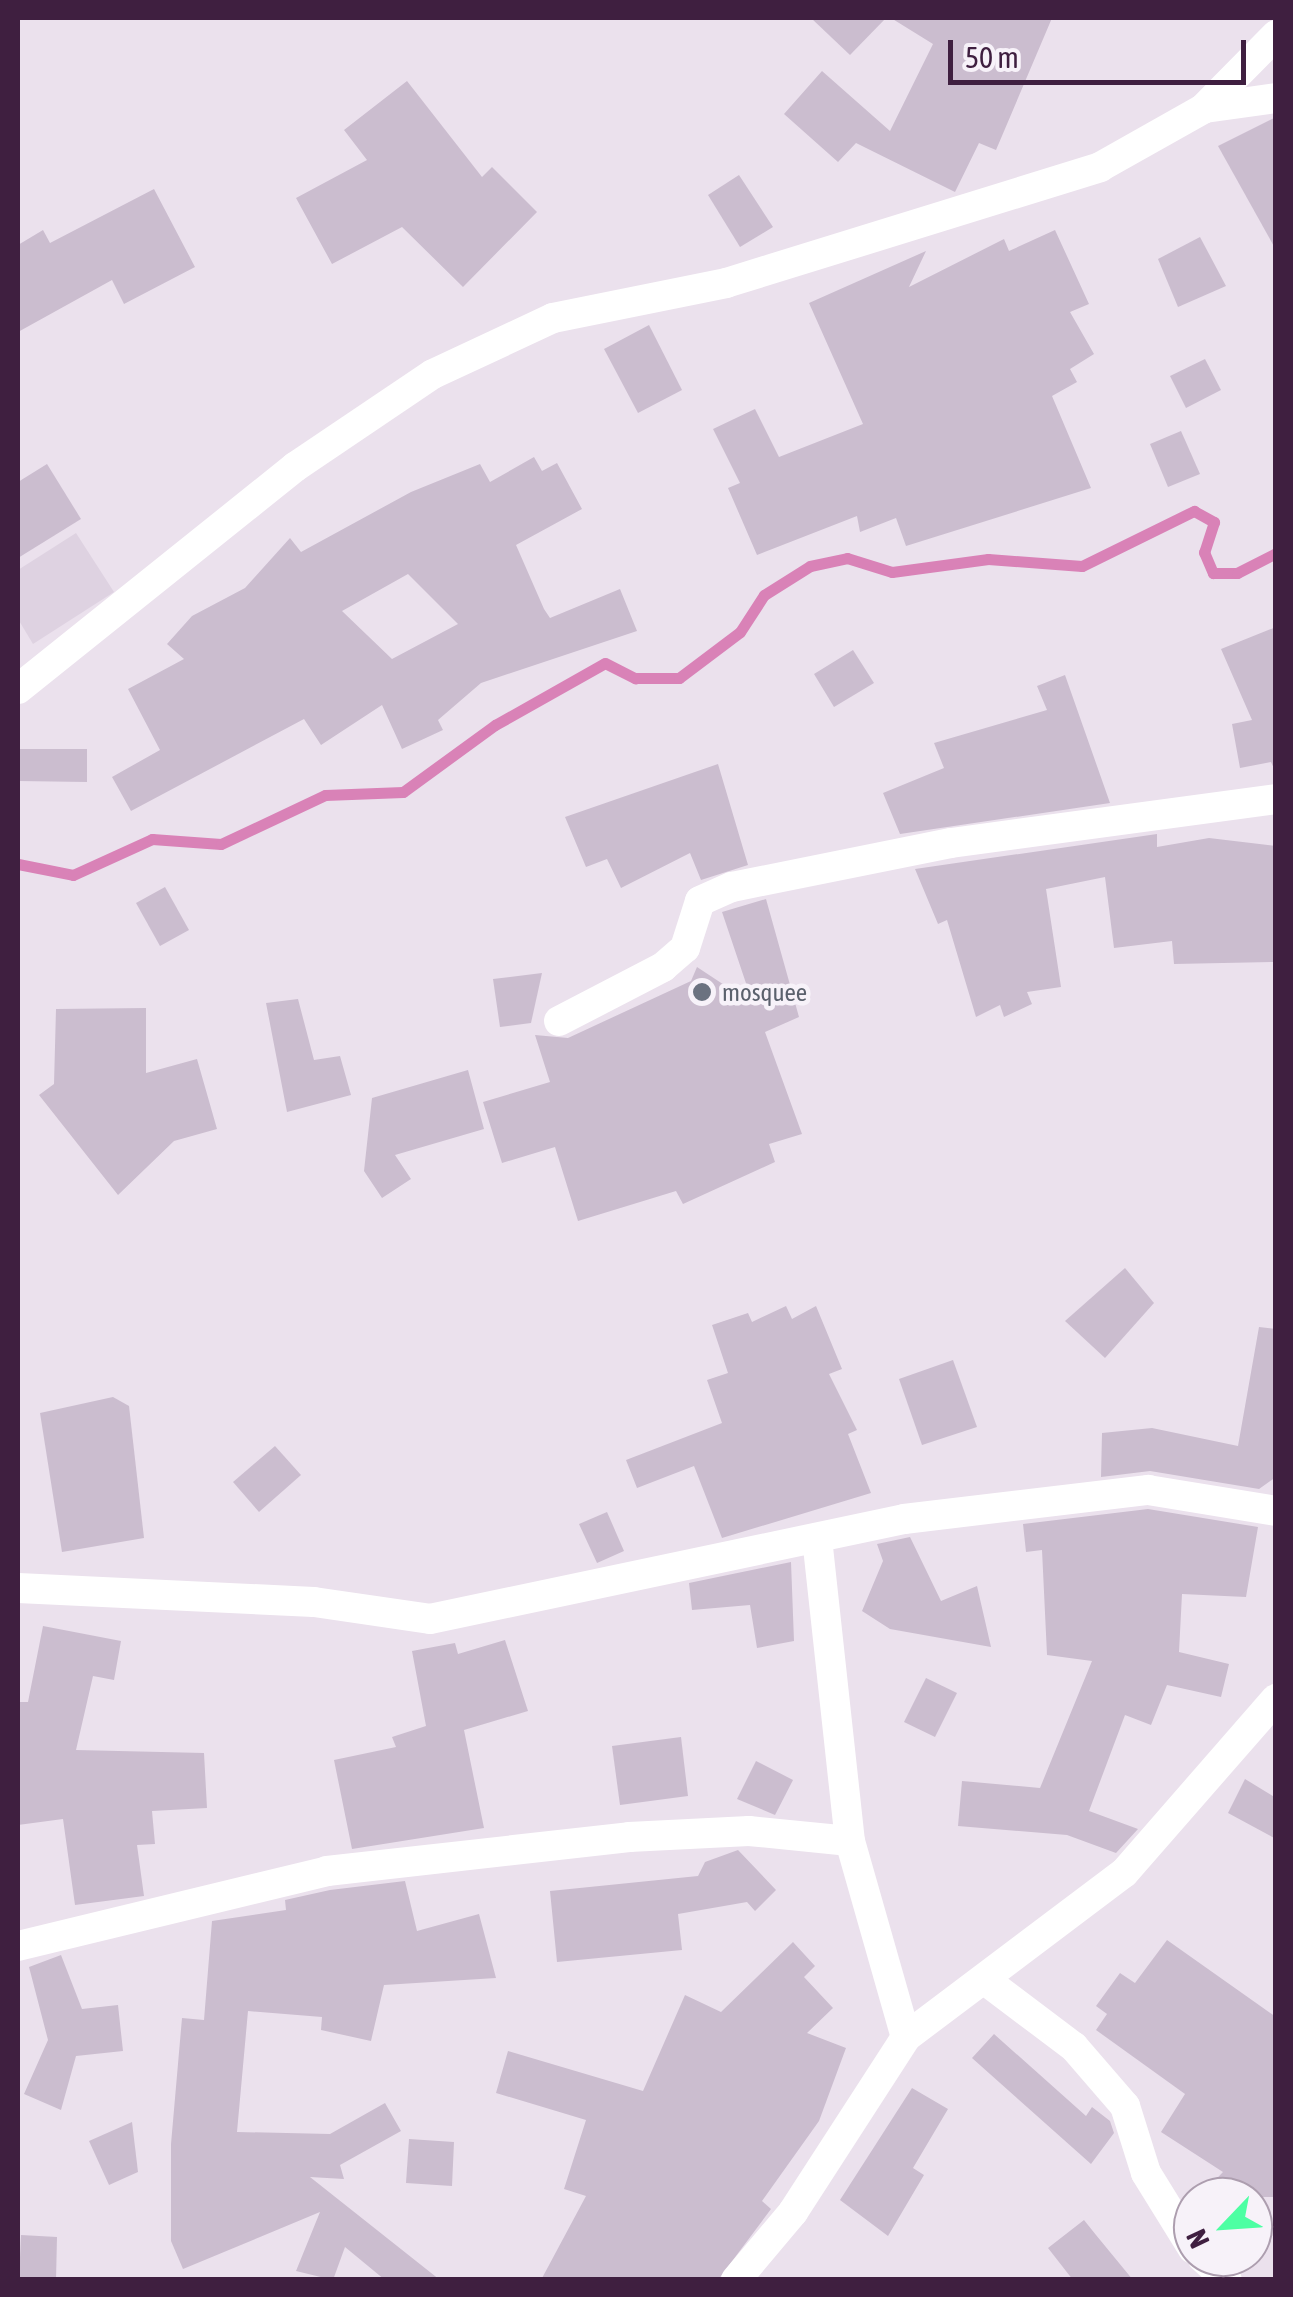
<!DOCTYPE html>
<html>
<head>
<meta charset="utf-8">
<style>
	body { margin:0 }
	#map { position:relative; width:1293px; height:2297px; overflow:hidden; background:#ebe1ed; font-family:"Asap Condensed",sans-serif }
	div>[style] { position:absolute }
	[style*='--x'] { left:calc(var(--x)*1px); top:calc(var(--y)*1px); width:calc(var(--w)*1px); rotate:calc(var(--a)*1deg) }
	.built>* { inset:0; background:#ded2e1 }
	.stream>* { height:11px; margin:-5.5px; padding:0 5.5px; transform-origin:5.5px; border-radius:5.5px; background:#d982b7 }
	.building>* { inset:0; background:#cbbdcf }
	.street>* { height:30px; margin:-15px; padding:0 15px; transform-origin:15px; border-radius:15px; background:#fff }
	.dots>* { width:28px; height:28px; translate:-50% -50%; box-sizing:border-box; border:5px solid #f7f2f9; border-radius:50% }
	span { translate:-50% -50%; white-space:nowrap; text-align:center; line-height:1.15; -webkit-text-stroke:9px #f7f2f9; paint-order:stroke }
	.worship-label { font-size:25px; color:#5b616d }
	.left { translate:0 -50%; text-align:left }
	.frame { position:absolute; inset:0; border:20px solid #3f1f40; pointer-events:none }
	.north { position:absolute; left:1173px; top:2177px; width:100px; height:100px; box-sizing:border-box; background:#f7f2f9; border:2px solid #ad9eaf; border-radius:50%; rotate:245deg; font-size:28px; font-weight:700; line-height:40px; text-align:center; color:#3f1f40 }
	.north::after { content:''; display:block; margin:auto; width:35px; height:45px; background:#4dffa3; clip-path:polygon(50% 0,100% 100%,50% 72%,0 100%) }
	.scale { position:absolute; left:948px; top:40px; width:298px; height:45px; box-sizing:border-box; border:5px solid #3f1f40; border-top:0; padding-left:12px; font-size:30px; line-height:35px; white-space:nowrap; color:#3f1f40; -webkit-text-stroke:8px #f7f2f9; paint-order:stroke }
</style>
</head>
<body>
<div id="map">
	<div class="built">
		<i style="clip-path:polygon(76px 533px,114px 592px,33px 644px,18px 619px,18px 570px)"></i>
	</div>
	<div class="stream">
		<i style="--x:18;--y:864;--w:56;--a:11.3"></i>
		<i style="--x:73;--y:875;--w:87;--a:-24.5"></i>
		<i style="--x:152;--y:839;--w:69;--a:4.1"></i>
		<i style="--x:221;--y:844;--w:115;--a:-25.2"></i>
		<i style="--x:325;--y:795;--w:78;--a:-2.2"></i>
		<i style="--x:403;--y:792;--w:114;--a:-36.1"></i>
		<i style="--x:495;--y:725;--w:126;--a:-29.4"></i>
		<i style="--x:605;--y:663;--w:34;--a:27"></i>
		<i style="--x:635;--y:678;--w:44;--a:0"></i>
		<i style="--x:679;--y:678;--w:76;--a:-37"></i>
		<i style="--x:740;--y:632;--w:44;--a:-57"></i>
		<i style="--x:764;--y:595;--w:54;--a:-32.2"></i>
		<i style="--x:810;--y:566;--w:38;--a:-12"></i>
		<i style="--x:847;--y:558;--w:47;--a:17.3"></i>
		<i style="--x:892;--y:572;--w:97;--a:-7.7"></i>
		<i style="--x:988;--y:559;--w:94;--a:4.3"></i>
		<i style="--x:1082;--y:566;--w:125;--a:-26.2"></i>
		<i style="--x:1194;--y:511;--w:23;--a:29"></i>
		<i style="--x:1214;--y:522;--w:32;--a:108"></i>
		<i style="--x:1204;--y:552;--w:23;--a:67"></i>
		<i style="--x:1213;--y:573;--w:24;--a:0"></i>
		<i style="--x:1237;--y:573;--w:44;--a:-27.1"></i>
	</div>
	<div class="building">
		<i style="clip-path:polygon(811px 18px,886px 18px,850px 55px)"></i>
		<i style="clip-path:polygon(891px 18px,1052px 18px,996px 150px,979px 143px,955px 192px,856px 143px,838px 162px,784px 114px,822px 71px,890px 131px,933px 44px)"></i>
		<i style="clip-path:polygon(407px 81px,482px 177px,492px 167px,537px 212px,463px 287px,402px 227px,332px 264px,296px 198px,367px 160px,344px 130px)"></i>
		<i style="clip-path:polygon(1276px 117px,1276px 250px,1218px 146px)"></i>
		<i style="clip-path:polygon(739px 175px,773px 227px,740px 247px,708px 195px)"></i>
		<i style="clip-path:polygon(154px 189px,195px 267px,124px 304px,112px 280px,18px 332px,18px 245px,43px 230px,50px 243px)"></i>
		<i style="clip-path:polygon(1055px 230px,1089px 304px,1070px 312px,1094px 354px,1070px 369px,1077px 382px,1052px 396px,1091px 488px,906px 546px,896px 518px,860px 532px,857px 516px,757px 555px,728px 488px,740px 483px,713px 429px,755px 409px,779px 457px,863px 424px,809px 303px,926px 251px,909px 287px,1004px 239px,1009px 251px)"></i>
		<i style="clip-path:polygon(1200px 237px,1226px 286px,1178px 307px,1158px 259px)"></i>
		<i style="clip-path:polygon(649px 325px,682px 390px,638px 413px,604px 349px)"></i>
		<i style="clip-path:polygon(1205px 359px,1221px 390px,1186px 408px,1170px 376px)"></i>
		<i style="clip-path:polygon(1181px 431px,1200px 474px,1168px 487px,1150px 444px)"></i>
		<i style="clip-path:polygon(evenodd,534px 457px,542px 471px,557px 463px,582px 509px,516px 545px,544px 609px,550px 618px,620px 589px,637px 631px,481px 683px,438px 720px,443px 730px,402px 749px,382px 705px,321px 745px,304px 719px,131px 811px,112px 777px,160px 750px,128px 689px,184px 659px,167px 644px,192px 616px,245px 588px,290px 538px,301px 552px,411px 492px,480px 464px,490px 482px,534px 457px,408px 574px,458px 624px,392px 659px,342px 611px,408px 574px)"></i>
		<i style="clip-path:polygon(47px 464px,81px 519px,18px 558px,18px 482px)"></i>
		<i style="clip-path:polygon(1276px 627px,1276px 773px,1271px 762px,1240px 768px,1232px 724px,1252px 720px,1221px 649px)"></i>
		<i style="clip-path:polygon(853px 650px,874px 683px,834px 707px,814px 674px)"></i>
		<i style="clip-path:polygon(1065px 675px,1110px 803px,900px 834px,883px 793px,944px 768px,934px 743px,1047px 710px,1037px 686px)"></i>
		<i style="clip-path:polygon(18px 749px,87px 749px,87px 782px,18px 781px)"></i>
		<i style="clip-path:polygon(718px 764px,748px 865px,701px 880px,690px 853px,621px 888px,607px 859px,586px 867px,565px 817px)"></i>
		<i style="clip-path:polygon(1157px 834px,1157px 847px,1209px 838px,1276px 846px,1275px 962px,1174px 964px,1172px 941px,1114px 948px,1105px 877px,1046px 889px,1061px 987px,1027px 992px,1032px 1004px,1004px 1017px,1000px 1005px,976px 1017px,947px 920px,938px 924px,915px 869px)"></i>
		<i style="clip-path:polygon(165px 887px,189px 930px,160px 946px,136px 903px)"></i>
		<i style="clip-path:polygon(766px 899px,799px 1017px,765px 1032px,802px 1134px,769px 1144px,775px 1162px,683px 1204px,676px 1191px,578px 1221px,555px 1147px,502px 1163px,483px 1102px,550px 1082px,535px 1035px,568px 1038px,691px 981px,697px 967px,753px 1004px,722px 912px)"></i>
		<i style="clip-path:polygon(542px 973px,531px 1023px,500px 1027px,493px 979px)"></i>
		<i style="clip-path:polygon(298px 999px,314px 1060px,340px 1056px,351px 1095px,287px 1112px,266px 1003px)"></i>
		<i style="clip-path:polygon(146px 1008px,146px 1073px,197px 1059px,217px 1129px,174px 1141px,118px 1195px,39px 1095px,54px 1084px,56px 1009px)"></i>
		<i style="clip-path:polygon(468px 1070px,484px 1129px,395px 1155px,411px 1179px,382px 1198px,364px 1171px,372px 1098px)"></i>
		<i style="clip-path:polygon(1125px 1268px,1154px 1303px,1105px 1358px,1065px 1321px)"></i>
		<i style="clip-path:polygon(786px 1306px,792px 1319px,816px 1306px,842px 1369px,829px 1374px,857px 1430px,848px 1434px,871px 1493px,722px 1538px,694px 1466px,637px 1488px,626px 1460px,722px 1423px,707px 1380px,728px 1373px,712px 1325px,748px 1313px,752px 1322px)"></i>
		<i style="clip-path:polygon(1259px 1327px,1276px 1329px,1276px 1477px,1259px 1489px,1150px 1471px,1101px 1477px,1102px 1433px,1152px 1428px,1238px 1446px)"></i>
		<i style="clip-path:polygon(953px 1360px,977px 1427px,922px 1445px,899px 1379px)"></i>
		<i style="clip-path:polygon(113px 1397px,129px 1406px,144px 1538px,62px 1552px,40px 1413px)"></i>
		<i style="clip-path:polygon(275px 1446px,301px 1475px,259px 1512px,233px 1482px)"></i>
		<i style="clip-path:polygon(1148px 1509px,1258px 1527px,1246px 1597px,1182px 1594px,1179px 1652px,1229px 1664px,1221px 1697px,1167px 1685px,1151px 1725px,1125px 1715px,1089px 1811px,1138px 1829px,1116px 1853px,1067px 1835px,958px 1826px,962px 1781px,1040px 1788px,1092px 1661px,1047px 1655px,1042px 1550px,1026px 1552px,1023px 1524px)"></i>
		<i style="clip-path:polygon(607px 1512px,624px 1551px,597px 1563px,579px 1524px)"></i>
		<i style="clip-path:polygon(910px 1537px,941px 1601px,977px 1586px,991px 1647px,890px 1629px,862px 1611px,883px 1561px,877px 1544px)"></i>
		<i style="clip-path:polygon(791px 1562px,794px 1641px,757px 1648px,750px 1605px,692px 1610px,689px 1583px)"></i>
		<i style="clip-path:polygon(43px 1626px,121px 1641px,114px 1680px,93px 1676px,76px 1750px,204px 1753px,207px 1808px,152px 1811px,155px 1844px,137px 1845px,144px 1896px,75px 1905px,63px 1819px,18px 1825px,18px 1702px,28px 1702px)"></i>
		<i style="clip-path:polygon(505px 1640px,528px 1711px,464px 1730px,484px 1828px,352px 1849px,334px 1760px,396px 1747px,392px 1737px,426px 1726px,412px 1651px,455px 1643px,458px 1654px)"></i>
		<i style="clip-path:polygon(926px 1678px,957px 1693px,935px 1737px,904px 1722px)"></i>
		<i style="clip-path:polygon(681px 1737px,688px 1796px,620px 1805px,612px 1746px)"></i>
		<i style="clip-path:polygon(756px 1761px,793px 1780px,775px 1815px,737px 1799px)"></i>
		<i style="clip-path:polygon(1245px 1779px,1276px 1798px,1276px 1839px,1228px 1813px)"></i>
		<i style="clip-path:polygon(738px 1850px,776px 1890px,755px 1911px,747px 1902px,678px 1914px,682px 1950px,557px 1962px,550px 1891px,698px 1876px,705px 1862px)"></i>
		<i style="clip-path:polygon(405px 1881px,417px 1931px,479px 1914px,496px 1978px,384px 1985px,371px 2041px,321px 2030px,322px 2017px,248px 2011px,237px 2132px,330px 2134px,385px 2103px,401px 2131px,340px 2165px,344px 2179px,310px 2177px,440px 2280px,385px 2280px,345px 2247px,333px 2280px,296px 2271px,320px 2212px,183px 2269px,171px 2241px,171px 2144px,182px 2018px,204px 2020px,212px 1921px,286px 1910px,285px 1900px,330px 1890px)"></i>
		<i style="clip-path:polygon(1167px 1940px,1276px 2017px,1276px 2197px,1199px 2197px,1223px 2172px,1161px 2132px,1185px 2094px,1096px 2030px,1107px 2014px,1096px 2006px,1120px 1973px,1135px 1983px)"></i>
		<i style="clip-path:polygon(793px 1942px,815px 1966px,804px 1977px,833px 2008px,807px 2033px,846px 2048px,819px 2121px,762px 2201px,771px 2209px,718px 2280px,541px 2280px,586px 2196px,564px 2189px,586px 2120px,496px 2093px,508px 2051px,643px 2091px,685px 1995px,721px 2012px)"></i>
		<i style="clip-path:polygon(61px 1955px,82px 2009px,118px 2005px,123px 2051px,76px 2056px,61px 2110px,24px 2094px,48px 2040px,29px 1967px)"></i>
		<i style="clip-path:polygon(994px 2034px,1086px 2116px,1092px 2107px,1110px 2121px,1114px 2133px,1091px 2164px,972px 2058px)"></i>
		<i style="clip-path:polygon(912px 2088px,948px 2109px,913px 2168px,924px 2175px,888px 2236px,840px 2200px)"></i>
		<i style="clip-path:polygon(132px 2122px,138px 2172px,109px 2185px,89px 2141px)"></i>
		<i style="clip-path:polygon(409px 2139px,454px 2142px,452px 2186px,406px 2183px)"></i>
		<i style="clip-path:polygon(1084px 2220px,1096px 2235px,1133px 2280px,1073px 2280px,1048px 2248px)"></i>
		<i style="clip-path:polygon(21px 2235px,57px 2237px,56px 2280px,19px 2280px)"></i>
	</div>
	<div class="street">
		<i style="--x:1205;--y:108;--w:72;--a:-8"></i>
		<i style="--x:18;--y:689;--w:355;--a:-38.7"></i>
		<i style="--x:295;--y:467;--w:166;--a:-34"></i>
		<i style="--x:433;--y:374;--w:132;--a:-25"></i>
		<i style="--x:553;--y:318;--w:177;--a:-11.4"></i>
		<i style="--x:726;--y:283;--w:392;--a:-17.2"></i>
		<i style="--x:1100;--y:167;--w:118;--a:-29.4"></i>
		<i style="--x:1203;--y:109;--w:104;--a:-45.4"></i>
		<i style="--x:559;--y:1021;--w:117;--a:-27.4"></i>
		<i style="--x:663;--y:967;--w:29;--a:-41"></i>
		<i style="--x:685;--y:948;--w:49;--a:-72.3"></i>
		<i style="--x:700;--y:901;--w:35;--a:-24"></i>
		<i style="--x:732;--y:887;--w:223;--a:-11.4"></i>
		<i style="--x:951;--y:843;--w:328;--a:-7.7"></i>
		<i style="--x:817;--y:1538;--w:305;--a:83.8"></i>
		<i style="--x:18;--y:1588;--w:296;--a:2.7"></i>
		<i style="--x:314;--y:1602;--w:117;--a:8.3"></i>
		<i style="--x:430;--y:1619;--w:484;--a:-11.9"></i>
		<i style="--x:904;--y:1519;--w:246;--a:-6.8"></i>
		<i style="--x:1148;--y:1490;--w:130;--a:9.3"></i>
		<i style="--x:18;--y:1946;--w:318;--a:-13.6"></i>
		<i style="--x:327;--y:1871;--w:304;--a:-6.4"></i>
		<i style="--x:629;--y:1837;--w:120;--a:-2.9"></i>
		<i style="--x:749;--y:1831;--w:101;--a:5.7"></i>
		<i style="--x:850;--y:1841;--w:204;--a:74.1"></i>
		<i style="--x:985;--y:1980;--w:111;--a:37"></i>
		<i style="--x:1074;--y:2047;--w:78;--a:49.2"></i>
		<i style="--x:1125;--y:2106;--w:70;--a:72.6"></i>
		<i style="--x:1146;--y:2173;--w:89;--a:58.3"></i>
		<i style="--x:1202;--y:2257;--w:34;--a:43"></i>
		<i style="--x:736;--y:2280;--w:89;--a:-50"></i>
		<i style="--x:793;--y:2212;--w:208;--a:-57.1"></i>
		<i style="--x:906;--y:2037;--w:273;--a:-37"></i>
		<i style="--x:1124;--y:1873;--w:231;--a:-48.9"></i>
	</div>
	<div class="dots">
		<i style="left:702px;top:992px;background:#6b7280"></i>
	</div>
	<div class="worship-label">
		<span class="left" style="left:722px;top:992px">mosquee</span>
	</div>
	<div class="frame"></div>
	<div class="north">N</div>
	<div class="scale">50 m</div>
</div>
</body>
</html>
